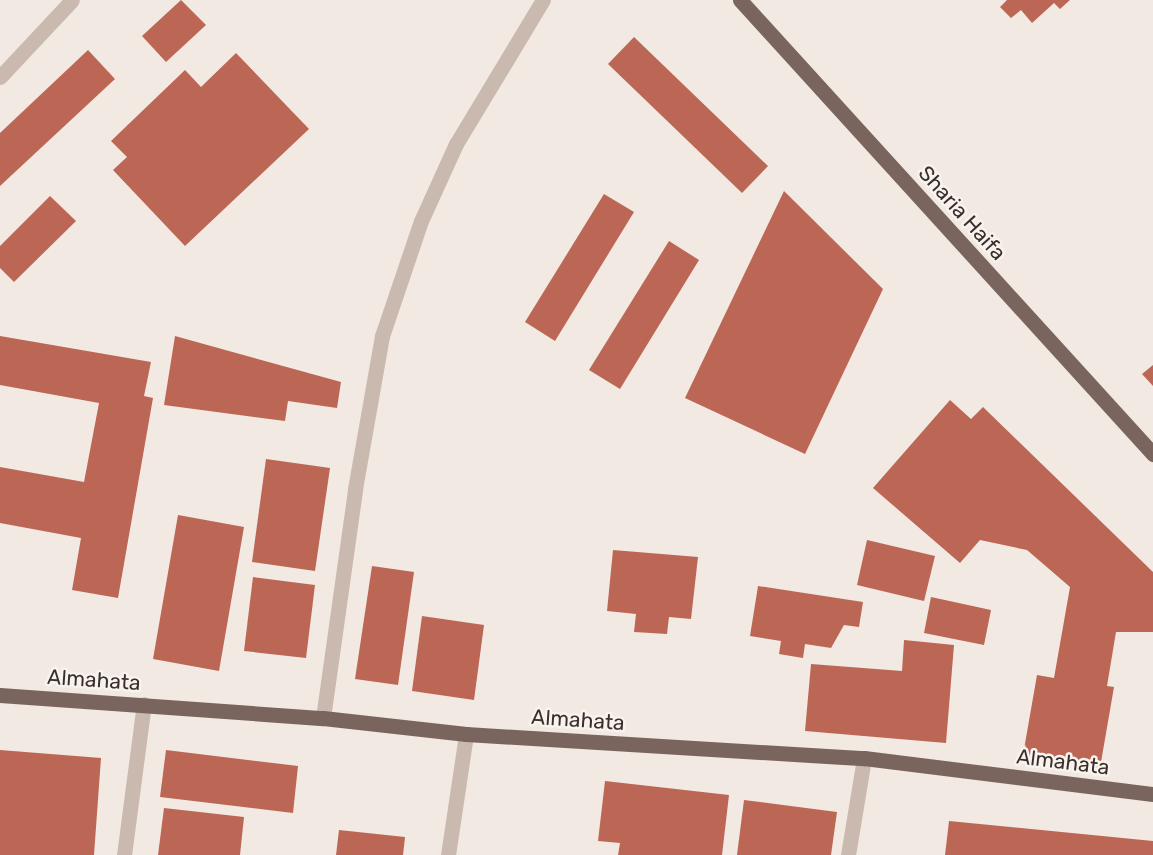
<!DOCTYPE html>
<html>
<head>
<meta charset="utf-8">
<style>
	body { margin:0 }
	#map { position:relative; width:1153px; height:855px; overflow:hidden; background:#f2e9e2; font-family:Rubik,sans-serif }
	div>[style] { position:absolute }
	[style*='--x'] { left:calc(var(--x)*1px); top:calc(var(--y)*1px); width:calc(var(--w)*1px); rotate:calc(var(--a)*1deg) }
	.building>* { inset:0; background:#bc6755 }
	.minor>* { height:15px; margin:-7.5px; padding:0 7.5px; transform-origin:7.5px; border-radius:7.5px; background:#c9b9ae }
	.major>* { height:15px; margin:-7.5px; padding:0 7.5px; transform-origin:7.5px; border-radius:7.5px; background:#79655e }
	span { translate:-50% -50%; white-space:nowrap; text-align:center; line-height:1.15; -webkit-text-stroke:5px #f9f3ee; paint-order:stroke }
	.street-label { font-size:21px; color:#392f2c }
</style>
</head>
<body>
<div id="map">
	<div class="building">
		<i style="clip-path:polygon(181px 0,206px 25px,166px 62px,142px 36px)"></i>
		<i style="clip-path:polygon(1007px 0,1070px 0,1060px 9px,1054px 3px,1032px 23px,1021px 10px,1011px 18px,1000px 7px)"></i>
		<i style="clip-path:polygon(634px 37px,768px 166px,742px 193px,608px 64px)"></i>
		<i style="clip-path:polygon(88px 50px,115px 79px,0 186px,0 133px)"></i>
		<i style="clip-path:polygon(236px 53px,309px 129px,185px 246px,113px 170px,127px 157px,111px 141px,185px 70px,201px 87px)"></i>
		<i style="clip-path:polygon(784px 191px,883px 289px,805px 454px,685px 398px)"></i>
		<i style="clip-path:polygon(604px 194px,634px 212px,555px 341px,525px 322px)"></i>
		<i style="clip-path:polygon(50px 196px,76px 221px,14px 282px,0 268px,0 246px)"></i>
		<i style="clip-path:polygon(669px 241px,699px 260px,620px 389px,589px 370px)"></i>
		<i style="clip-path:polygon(0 336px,151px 362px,144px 396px,153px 398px,118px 598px,72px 590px,81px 538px,0 523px,0 467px,84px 482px,99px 403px,0 385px)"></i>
		<i style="clip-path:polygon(175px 336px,341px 382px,337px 408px,288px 401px,285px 421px,164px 405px)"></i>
		<i style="clip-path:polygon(1153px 365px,1153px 386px,1142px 374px)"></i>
		<i style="clip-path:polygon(950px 400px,971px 419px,983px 407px,1153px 572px,1153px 632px,1116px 632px,1107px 686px,1114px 687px,1100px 768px,1023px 755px,1037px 675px,1054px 678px,1070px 587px,1027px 550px,980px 540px,960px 563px,873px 488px)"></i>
		<i style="clip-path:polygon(266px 459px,330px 468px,315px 571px,252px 562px)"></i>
		<i style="clip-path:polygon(178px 515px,244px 527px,219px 671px,153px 659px)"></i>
		<i style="clip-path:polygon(867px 540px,935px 556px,924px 601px,857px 585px)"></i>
		<i style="clip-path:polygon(613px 550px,698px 557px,691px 619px,669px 617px,667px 634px,634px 632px,636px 614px,607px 611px)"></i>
		<i style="clip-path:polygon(372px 566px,414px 572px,398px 685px,355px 679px)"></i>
		<i style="clip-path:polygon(253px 577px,315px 585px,306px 658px,244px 651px)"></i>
		<i style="clip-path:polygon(758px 586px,863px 602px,859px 627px,844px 625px,831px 648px,805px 644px,803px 658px,779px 654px,781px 641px,750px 636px)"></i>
		<i style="clip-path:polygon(931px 597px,991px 610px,984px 645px,924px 633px)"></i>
		<i style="clip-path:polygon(422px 616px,484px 625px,474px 700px,412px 691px)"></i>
		<i style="clip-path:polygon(904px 640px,954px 645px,946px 743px,805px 731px,811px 664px,902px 671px)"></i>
		<i style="clip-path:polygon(0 750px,101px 758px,94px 855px,0 855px)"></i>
		<i style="clip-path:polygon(166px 750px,298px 766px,293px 813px,160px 797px)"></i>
		<i style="clip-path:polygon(605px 781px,729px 795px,722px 855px,618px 855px,620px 843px,598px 841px)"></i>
		<i style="clip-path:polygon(744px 800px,837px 812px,831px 855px,737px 855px)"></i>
		<i style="clip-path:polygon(164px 808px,244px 817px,240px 855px,158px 855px)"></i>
		<i style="clip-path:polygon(949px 821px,1153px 841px,1153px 855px,945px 855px)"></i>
		<i style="clip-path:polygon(339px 830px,405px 837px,403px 855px,336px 855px)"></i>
	</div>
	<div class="minor">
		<i style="--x:0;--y:77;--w:105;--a:-46.9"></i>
		<i style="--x:323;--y:718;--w:231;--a:-82"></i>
		<i style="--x:355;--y:489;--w:155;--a:-80"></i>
		<i style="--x:382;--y:336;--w:121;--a:-71.3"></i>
		<i style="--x:421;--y:221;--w:85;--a:-65.6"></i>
		<i style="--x:456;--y:144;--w:168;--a:-58.9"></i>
		<i style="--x:124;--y:855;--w:152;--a:-82.5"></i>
		<i style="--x:448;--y:855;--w:122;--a:-81.5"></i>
		<i style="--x:848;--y:855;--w:98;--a:-80.6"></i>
	</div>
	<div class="major">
		<i style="--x:740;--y:0;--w:614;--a:47.71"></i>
		<i style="--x:0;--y:695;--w:324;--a:4.1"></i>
		<i style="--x:323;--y:718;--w:144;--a:6.4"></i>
		<i style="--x:466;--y:734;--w:399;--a:3.5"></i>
		<i style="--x:864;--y:758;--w:291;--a:7.1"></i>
	</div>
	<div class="street-label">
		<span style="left:962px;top:213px;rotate:48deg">Sharia Haifa</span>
		<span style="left:94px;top:680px;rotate:4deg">Almahata</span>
		<span style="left:578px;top:720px;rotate:4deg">Almahata</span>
		<span style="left:1063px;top:762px;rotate:7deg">Almahata</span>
	</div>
</div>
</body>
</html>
